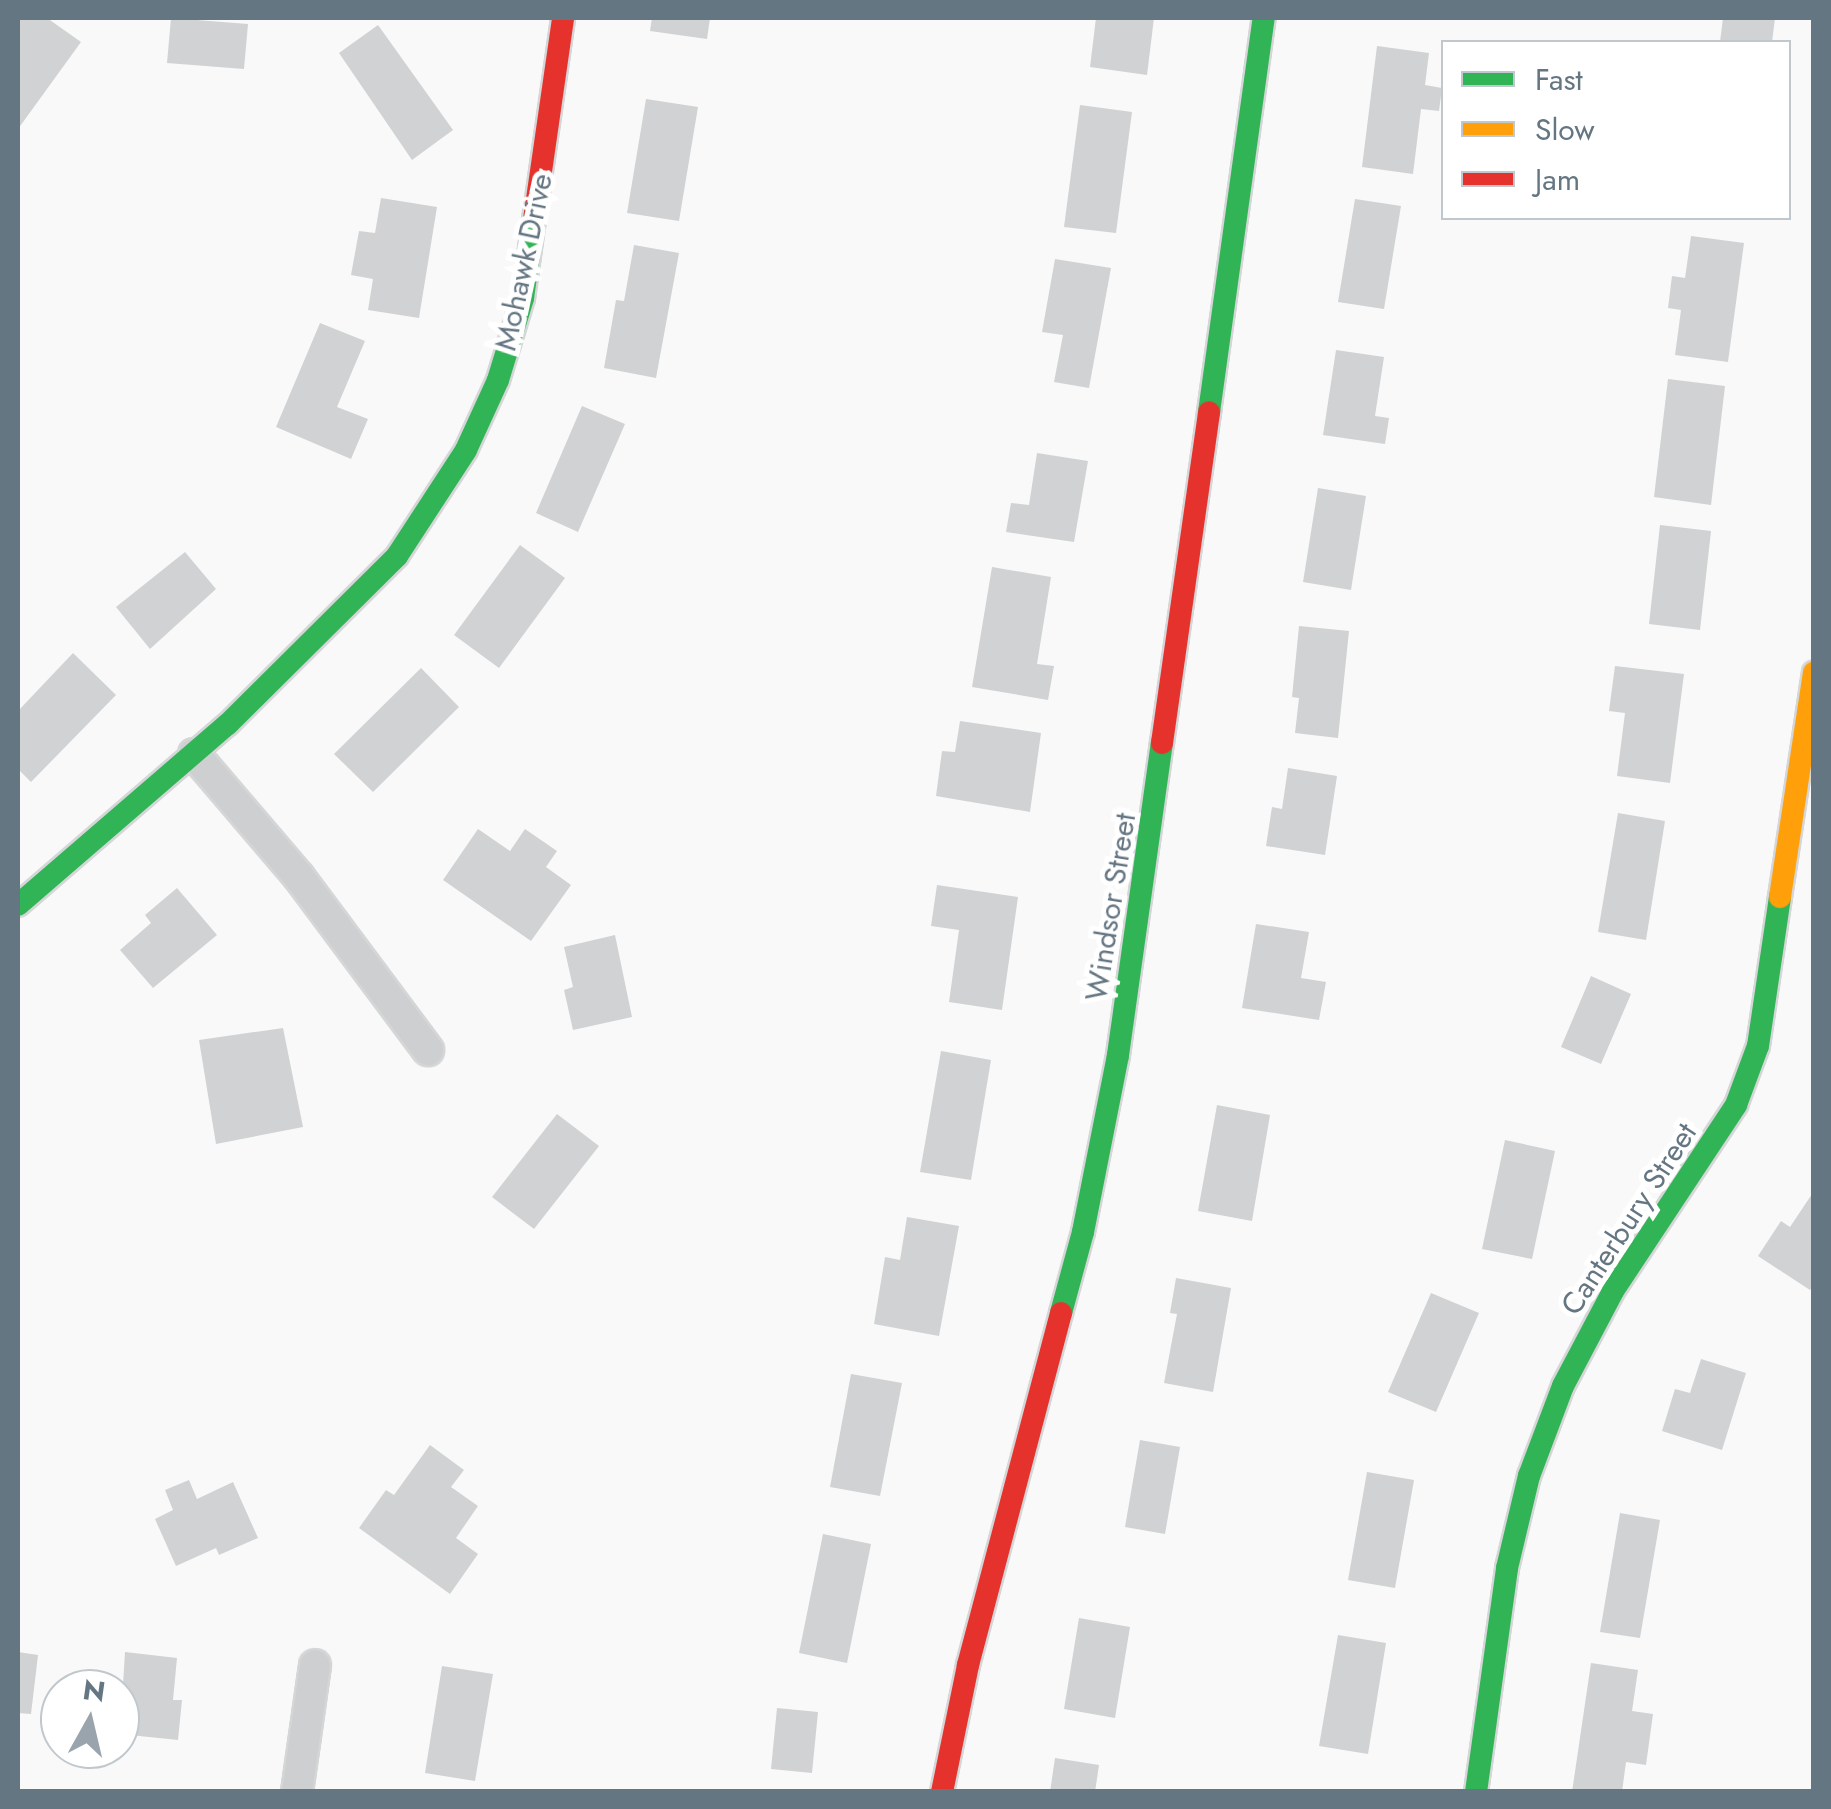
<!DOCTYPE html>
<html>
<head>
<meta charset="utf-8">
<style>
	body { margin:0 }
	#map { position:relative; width:1831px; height:1809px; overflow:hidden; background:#f9f9f9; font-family:Jost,sans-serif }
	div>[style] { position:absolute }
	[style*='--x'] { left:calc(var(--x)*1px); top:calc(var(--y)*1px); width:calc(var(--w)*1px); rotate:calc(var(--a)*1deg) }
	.building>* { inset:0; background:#d0d2d3 }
	.roads { filter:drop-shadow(2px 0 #d5d6d7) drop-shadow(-2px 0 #d5d6d7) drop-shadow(0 2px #d5d6d7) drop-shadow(0 -2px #d5d6d7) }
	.street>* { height:30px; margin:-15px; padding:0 15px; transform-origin:15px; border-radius:15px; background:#cecfd0 }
	.fast>* { height:22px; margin:-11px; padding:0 11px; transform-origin:11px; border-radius:11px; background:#30b455 }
	.slow>* { height:22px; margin:-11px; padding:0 11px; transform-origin:11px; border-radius:11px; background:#ff9f0a }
	.jam>* { height:22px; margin:-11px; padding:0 11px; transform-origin:11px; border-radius:11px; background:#e5322d }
	span { translate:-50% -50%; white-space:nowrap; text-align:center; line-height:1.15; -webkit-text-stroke:10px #fff; paint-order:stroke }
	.street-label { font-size:30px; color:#657683 }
	.frame { position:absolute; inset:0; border:20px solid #657683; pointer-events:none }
	.legend { position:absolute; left:1441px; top:40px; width:350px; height:180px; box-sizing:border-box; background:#fff; border:2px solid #c1c8cd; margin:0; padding:12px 18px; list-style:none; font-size:30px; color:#657683 }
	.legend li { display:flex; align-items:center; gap:20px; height:50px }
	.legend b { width:50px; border:2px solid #c1c8cd }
	.north { position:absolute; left:40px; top:1669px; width:100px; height:100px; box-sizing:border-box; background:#fff; border:2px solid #c1c8cd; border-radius:50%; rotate:8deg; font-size:28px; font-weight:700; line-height:40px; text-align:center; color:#657683 }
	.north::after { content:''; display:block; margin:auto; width:35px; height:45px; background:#99a4ac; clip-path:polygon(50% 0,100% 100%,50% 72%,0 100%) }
</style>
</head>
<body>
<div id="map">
	<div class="building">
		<i style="clip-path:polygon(18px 18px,47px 18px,81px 42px,18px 129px)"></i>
		<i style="clip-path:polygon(171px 18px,248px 24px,244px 69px,167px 63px)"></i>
		<i style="clip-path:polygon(652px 18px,710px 18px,707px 39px,650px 31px)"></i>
		<i style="clip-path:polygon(1096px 18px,1154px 18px,1147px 75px,1090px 67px)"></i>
		<i style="clip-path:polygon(1723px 18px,1775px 18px,1772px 42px,1720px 42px)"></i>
		<i style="clip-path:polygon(378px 25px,453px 130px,412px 160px,339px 53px)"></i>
		<i style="clip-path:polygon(1377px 46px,1429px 53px,1425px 85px,1442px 88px,1439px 111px,1421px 109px,1413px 174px,1362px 167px)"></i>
		<i style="clip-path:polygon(646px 99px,698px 107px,679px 221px,627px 213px)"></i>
		<i style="clip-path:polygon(1080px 105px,1132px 112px,1116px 233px,1064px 227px)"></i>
		<i style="clip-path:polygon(381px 198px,437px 207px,419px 318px,368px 310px,373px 279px,351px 275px,359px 231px,375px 233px)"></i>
		<i style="clip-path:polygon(1355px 199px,1401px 206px,1384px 309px,1338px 302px)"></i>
		<i style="clip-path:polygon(1691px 236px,1744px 243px,1728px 362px,1675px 355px,1681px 310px,1668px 308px,1672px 276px,1685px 278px)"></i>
		<i style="clip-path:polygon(634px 245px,679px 253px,656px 378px,604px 368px,616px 300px,624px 301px)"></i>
		<i style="clip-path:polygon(1055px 259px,1111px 268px,1089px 388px,1054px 382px,1063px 335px,1042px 332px)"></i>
		<i style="clip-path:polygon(320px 323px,365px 341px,337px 407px,368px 419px,351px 459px,276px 427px)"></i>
		<i style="clip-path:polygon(1336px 350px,1384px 357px,1375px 416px,1389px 418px,1385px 444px,1323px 435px)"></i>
		<i style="clip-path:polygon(1668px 379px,1725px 386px,1711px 505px,1654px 497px)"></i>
		<i style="clip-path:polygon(582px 406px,625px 424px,578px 532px,536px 513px)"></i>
		<i style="clip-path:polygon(1037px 453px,1088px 461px,1074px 542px,1006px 532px,1011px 503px,1029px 505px)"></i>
		<i style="clip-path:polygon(1318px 488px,1366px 496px,1351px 590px,1303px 582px)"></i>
		<i style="clip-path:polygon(1660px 525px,1711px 531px,1700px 630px,1649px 624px)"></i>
		<i style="clip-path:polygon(520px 545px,565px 578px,499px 668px,454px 635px)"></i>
		<i style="clip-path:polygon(185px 552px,216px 589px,150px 649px,116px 607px)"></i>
		<i style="clip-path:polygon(992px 567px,1051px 577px,1037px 664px,1054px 666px,1048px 700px,972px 687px)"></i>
		<i style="clip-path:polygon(1299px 626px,1349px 631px,1338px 738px,1295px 733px,1299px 698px,1292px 697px)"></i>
		<i style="clip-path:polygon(73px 653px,116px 695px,31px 782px,18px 769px,18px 711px)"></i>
		<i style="clip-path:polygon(1615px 666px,1684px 674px,1670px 783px,1617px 776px,1625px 713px,1609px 711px)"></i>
		<i style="clip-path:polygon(421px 668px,459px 707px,373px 792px,334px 754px)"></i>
		<i style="clip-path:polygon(960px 721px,1041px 733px,1030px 812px,936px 796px,942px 751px,955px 752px)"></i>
		<i style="clip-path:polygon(1288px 768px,1337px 776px,1325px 855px,1266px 846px,1272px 807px,1282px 809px)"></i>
		<i style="clip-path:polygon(1618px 813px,1665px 821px,1646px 940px,1598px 932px)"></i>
		<i style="clip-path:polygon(478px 829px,510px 851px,525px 829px,557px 851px,546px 867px,571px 885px,531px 941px,443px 880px)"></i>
		<i style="clip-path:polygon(937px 885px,1018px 897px,1002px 1010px,949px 1002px,959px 930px,931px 926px)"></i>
		<i style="clip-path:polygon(177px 888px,217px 935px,153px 988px,120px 950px,151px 923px,145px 915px)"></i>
		<i style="clip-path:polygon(1256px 924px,1309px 932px,1301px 978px,1326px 982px,1319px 1020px,1242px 1008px)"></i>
		<i style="clip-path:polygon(615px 935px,632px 1017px,573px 1030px,564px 990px,573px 987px,564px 947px)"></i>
		<i style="clip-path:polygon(1591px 976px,1631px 994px,1601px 1064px,1561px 1047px)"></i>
		<i style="clip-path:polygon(283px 1028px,303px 1127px,216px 1144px,199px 1040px)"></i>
		<i style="clip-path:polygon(941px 1051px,991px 1060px,971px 1180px,920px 1172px)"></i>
		<i style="clip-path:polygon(1217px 1105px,1270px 1115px,1252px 1221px,1198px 1211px)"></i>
		<i style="clip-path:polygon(557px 1114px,599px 1146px,534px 1229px,492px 1197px)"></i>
		<i style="clip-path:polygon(1505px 1140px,1555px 1151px,1532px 1259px,1482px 1249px)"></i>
		<i style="clip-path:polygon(1814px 1191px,1814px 1284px,1810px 1290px,1758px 1256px,1781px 1221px,1790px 1227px)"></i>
		<i style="clip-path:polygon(907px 1217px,959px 1226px,939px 1336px,874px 1324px,885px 1257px,900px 1260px)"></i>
		<i style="clip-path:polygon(1176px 1278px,1231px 1288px,1213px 1392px,1164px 1383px,1177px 1314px,1170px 1313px)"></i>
		<i style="clip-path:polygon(1431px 1293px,1479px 1313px,1436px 1412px,1388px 1392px)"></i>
		<i style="clip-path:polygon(1701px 1359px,1746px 1373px,1722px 1450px,1662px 1431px,1675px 1389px,1690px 1393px)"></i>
		<i style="clip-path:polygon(851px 1374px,902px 1383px,880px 1496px,830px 1487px)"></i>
		<i style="clip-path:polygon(1140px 1440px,1180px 1447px,1165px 1534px,1125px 1527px)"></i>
		<i style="clip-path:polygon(430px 1445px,464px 1470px,451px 1487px,478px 1506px,456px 1538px,478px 1554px,450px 1594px,359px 1528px,386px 1490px,394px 1495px)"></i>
		<i style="clip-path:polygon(1367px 1472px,1414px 1480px,1395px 1588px,1348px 1580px)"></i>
		<i style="clip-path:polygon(189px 1480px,197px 1499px,233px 1482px,258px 1538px,219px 1555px,216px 1548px,176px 1566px,155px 1519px,173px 1510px,165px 1490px)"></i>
		<i style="clip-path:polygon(1620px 1513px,1660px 1520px,1640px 1638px,1600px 1632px)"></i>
		<i style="clip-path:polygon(823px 1534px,871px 1544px,847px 1663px,799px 1653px)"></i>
		<i style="clip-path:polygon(1079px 1618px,1130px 1627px,1115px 1718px,1064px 1709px)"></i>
		<i style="clip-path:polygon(1338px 1635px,1386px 1643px,1368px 1754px,1319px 1746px)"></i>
		<i style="clip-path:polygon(18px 1652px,38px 1655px,31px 1714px,18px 1713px)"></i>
		<i style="clip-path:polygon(125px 1652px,177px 1658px,173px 1700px,182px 1700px,178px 1740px,120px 1734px)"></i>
		<i style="clip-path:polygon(1591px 1663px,1638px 1670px,1632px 1711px,1653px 1714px,1646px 1765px,1626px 1762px,1622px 1792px,1572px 1792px)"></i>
		<i style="clip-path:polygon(442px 1666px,493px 1674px,475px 1781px,425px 1773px)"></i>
		<i style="clip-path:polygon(777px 1708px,818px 1712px,812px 1773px,771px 1769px)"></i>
		<i style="clip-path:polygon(1055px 1758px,1099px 1765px,1095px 1792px,1050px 1792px)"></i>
	</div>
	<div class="roads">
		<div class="street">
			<i style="--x:194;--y:754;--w:162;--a:49.5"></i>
			<i style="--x:299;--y:877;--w:216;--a:53.3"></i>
			<i style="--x:297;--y:1792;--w:128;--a:-81.9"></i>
		</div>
		<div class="fast">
			<i style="--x:1209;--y:412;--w:398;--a:-82.1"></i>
			<i style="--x:18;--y:905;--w:277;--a:-40.8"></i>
			<i style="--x:228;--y:724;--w:238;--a:-44.8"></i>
			<i style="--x:397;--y:556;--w:126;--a:-56.9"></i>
			<i style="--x:466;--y:450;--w:77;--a:-65.4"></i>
			<i style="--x:498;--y:380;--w:86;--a:-73"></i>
			<i style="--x:523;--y:298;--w:86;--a:-82"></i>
			<i style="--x:1061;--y:1313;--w:84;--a:-74.8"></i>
			<i style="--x:1083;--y:1232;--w:180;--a:-78.8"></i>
			<i style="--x:1118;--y:1055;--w:315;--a:-82"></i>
			<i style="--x:1476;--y:1792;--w:226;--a:-82.1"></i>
			<i style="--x:1507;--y:1568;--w:95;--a:-76.6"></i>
			<i style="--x:1529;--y:1476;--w:96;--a:-69.3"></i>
			<i style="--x:1563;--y:1386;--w:107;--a:-62.2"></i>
			<i style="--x:1613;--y:1291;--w:223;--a:-56.5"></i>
			<i style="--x:1736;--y:1105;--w:63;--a:-69.6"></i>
			<i style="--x:1758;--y:1046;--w:151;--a:-81.6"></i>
		</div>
		<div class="slow">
			<i style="--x:1780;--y:897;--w:227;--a:-81.4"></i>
		</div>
		<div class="jam">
			<i style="--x:535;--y:213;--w:197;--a:-81.8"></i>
			<i style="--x:1162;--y:743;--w:334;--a:-81.9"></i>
			<i style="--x:942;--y:1792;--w:130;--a:-78.4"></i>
			<i style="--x:968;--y:1665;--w:364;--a:-75.2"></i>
		</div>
	</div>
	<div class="street-label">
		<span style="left:524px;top:262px;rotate:-78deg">Mohawk Drive</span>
		<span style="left:1111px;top:907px;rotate:-81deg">Windsor Street</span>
		<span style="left:1629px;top:1219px;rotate:-57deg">Canterbury Street</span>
	</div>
	<div class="frame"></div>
	<ul class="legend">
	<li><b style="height:12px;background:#30b455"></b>Fast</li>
	<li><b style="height:12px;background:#ff9f0a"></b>Slow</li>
	<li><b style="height:12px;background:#e5322d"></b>Jam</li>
	</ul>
	<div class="north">N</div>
</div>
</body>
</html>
